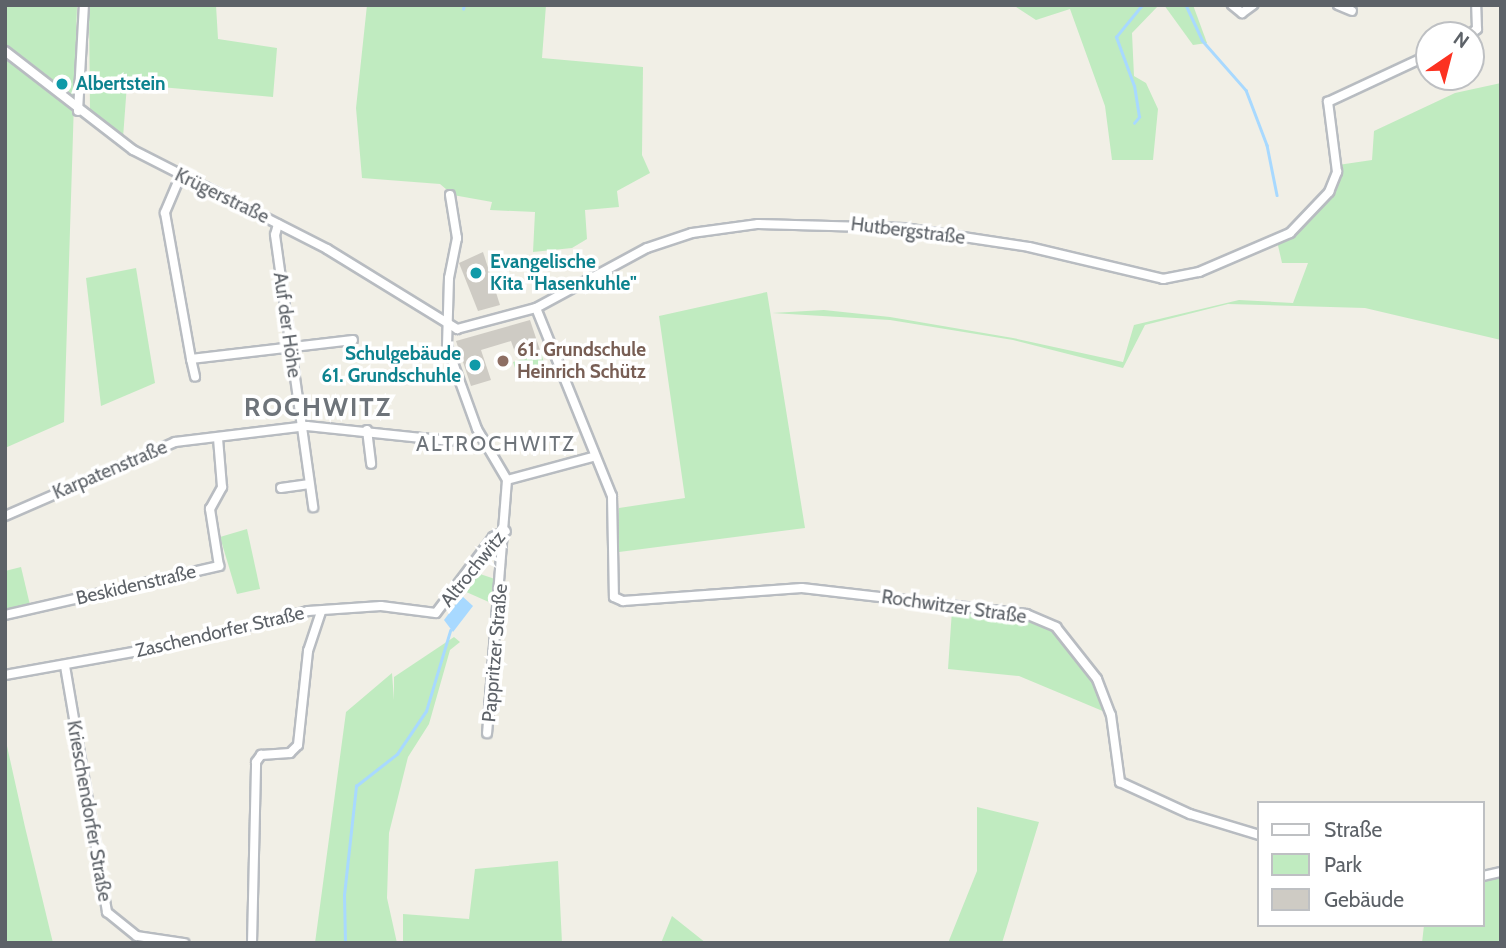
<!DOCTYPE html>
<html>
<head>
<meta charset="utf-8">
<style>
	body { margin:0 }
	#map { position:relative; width:1506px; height:948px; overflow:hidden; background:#f1efe6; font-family:Cabin,sans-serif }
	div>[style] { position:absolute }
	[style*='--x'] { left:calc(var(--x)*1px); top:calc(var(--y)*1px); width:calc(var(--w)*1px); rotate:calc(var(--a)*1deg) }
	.green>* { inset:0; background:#c0ebc0 }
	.water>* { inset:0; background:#a8d9ff }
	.stream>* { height:2.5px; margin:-1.25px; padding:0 1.25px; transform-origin:1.25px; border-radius:1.25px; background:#a8d9ff }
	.building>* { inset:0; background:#cecbc4 }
	.roads { filter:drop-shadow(2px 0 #b8bcc1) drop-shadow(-2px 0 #b8bcc1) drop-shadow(0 2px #b8bcc1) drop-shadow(0 -2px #b8bcc1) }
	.minor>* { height:8px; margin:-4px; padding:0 4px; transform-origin:4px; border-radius:4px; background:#fff }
	.dots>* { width:19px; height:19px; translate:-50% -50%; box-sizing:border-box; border:4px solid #fff; border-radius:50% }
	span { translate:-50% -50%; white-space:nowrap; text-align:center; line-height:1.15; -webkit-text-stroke:7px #fff; paint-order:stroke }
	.culture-label { font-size:19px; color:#0d838f; font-weight:700 }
	.left { translate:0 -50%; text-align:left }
	.right { translate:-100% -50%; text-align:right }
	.street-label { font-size:19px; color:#5d6268 }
	.education-label { font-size:19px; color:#785e54; font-weight:700 }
	.neighbourhood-label { font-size:21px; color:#6e747a; letter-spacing:2px }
	.district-label { font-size:26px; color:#6e747a; font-weight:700; letter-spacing:2px }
	.frame { position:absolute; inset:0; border:7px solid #5d6268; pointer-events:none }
	.legend { position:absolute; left:1257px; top:801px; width:228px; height:126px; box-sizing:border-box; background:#fff; border:2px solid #bec0c3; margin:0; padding:9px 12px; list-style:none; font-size:21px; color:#5d6268 }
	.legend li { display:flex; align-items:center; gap:14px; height:35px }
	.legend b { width:35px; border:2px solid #bec0c3 }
	.north { position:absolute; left:1415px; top:21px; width:70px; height:70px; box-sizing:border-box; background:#fff; border:2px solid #bec0c3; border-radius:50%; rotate:35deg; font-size:19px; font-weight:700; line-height:28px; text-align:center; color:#5d6268 }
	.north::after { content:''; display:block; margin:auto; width:24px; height:32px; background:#fc3221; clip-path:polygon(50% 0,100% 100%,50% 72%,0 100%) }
</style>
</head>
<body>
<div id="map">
	<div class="green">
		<i style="clip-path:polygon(5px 5px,77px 5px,64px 422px,5px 448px)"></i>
		<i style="clip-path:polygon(89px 5px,216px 5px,218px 39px,277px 48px,273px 97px,127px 84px,123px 138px,90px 111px)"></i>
		<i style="clip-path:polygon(367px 5px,546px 5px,542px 58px,643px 67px,642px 155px,650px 173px,617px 191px,619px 207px,585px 210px,587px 239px,572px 248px,533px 252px,535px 212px,490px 210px,492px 202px,453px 195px,440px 184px,362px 178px,356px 108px)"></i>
		<i style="clip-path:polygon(1013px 5px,1159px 5px,1132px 33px,1134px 76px,1146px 83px,1158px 109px,1153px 160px,1112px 160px,1105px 106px,1070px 9px,1036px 20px)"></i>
		<i style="clip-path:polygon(1164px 5px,1193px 5px,1207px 43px,1193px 45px)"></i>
		<i style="clip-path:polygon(1501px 83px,1501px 340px,1365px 308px,1228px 304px,1145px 325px,1123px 368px,1013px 340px,890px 320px,772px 313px,824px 310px,890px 317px,1013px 338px,1123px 362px,1134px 325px,1239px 300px,1293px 303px,1308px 263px,1282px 263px,1277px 241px,1297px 233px,1326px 201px,1336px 186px,1338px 165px,1372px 160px,1374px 131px,1455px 93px)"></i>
		<i style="clip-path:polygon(136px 268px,155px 383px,101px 406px,86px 278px)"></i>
		<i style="clip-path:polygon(767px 292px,805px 528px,619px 552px,619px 508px,685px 498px,659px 316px)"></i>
		<i style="clip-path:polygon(541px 353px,546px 369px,518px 377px,513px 362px)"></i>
		<i style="clip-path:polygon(247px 529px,260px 589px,237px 594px,220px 537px)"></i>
		<i style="clip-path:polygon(21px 567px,30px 605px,5px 611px,5px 571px)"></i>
		<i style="clip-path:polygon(474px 572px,495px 579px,491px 603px,464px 591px)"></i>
		<i style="clip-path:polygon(952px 610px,1026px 617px,1054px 630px,1095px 682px,1105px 712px,1019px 676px,948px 669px)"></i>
		<i style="clip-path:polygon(454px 637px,460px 642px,450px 650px,429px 724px,408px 757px,389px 833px,387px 898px,397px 943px,315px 943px,346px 712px,392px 673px,394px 700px,394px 677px)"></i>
		<i style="clip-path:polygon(5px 737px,25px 827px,53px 943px,5px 943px)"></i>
		<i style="clip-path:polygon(977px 807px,1039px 822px,1002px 943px,948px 943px,977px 871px)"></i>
		<i style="clip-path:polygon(558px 861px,562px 943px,403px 943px,403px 914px,469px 919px,475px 869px)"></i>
		<i style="clip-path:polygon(1501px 872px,1501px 943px,1422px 943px,1424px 925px,1483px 925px,1483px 876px)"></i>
		<i style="clip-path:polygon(672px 916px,706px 943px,661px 943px)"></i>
	</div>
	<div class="water">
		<i style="clip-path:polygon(462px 596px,473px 606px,453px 632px,444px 620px)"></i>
	</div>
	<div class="stream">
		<i style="--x:1186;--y:5;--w:38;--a:65"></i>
		<i style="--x:1202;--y:40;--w:67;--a:48.7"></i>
		<i style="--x:1246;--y:90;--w:59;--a:69.1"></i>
		<i style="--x:1267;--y:145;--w:51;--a:78.7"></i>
		<i style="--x:463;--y:9;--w:4;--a:-76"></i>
		<i style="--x:1134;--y:123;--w:8;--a:-50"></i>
		<i style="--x:1139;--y:117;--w:31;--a:-99"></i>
		<i style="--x:1134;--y:86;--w:52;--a:-110.2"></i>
		<i style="--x:1116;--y:37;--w:41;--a:-50.9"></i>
		<i style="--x:345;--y:943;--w:48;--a:-91.2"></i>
		<i style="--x:344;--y:895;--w:110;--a:-83.7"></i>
		<i style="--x:356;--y:786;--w:52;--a:-38"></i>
		<i style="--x:397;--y:754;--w:52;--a:-56"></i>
		<i style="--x:426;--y:711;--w:84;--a:-73.3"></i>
	</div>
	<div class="building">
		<i style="clip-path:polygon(483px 252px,500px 305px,478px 311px,459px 263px)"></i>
		<i style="clip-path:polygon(530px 320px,540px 350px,517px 358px,511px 341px,481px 350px,491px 380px,471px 386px,456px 341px)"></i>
	</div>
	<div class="roads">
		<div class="minor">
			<i style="--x:1232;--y:5;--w:13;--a:39"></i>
			<i style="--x:1242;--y:13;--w:14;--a:-36"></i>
			<i style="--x:1338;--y:5;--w:15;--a:23"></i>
			<i style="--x:1469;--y:35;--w:10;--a:-37"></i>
			<i style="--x:1477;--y:29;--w:24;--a:-92"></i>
			<i style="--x:5;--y:51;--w:162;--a:37.7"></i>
			<i style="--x:133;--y:150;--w:218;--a:27"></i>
			<i style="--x:327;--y:249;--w:153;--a:31.6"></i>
			<i style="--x:457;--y:329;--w:82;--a:-14.9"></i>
			<i style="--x:536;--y:308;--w:126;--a:-28.4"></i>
			<i style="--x:647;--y:248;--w:47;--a:-18.4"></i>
			<i style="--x:692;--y:233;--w:67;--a:-7.8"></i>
			<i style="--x:758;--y:224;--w:146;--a:1.6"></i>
			<i style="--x:904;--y:228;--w:126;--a:8.6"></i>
			<i style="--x:1029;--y:247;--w:138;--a:13.4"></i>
			<i style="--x:1163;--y:279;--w:37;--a:-11"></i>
			<i style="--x:1199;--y:272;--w:99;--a:-23.2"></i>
			<i style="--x:1290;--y:233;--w:57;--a:-46.4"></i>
			<i style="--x:1329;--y:192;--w:22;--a:-68"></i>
			<i style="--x:1337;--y:172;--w:71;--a:-97.3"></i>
			<i style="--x:1328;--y:102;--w:111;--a:-25"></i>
			<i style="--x:78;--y:111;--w:106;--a:-86.8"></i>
			<i style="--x:180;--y:177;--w:39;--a:113"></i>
			<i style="--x:165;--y:213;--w:148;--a:79.9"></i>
			<i style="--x:191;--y:359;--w:163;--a:-6.7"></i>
			<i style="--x:450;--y:195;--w:44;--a:80.8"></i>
			<i style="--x:457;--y:238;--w:41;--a:101.3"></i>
			<i style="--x:449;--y:278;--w:68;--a:91.7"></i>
			<i style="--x:447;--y:346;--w:88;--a:70.1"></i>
			<i style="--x:477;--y:429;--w:59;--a:59.5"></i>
			<i style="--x:507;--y:480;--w:254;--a:94.5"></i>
			<i style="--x:278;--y:224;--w:11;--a:105"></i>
			<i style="--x:275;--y:235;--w:275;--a:82"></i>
			<i style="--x:536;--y:308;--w:203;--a:68"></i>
			<i style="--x:612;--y:496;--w:101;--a:88.9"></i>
			<i style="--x:614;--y:597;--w:10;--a:24"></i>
			<i style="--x:623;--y:601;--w:179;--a:-4.2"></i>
			<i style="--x:802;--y:588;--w:226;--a:6.6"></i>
			<i style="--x:1026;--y:614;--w:33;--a:23"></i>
			<i style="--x:1056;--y:627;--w:66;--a:51.7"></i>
			<i style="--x:1097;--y:679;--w:39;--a:69"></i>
			<i style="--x:1111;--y:715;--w:68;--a:82.3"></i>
			<i style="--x:1120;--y:782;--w:77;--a:24.6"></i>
			<i style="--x:1190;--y:814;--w:72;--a:16.9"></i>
			<i style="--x:191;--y:359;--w:18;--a:77"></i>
			<i style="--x:367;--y:430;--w:34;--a:83"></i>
			<i style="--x:507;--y:480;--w:89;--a:-15"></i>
			<i style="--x:281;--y:488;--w:27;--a:-8"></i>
			<i style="--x:5;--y:516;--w:185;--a:-23.5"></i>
			<i style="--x:175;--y:442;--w:133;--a:-6.9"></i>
			<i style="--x:307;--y:426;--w:144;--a:6"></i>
			<i style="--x:5;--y:615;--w:220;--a:-12.9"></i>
			<i style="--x:219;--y:566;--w:58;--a:-99"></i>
			<i style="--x:210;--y:509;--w:25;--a:-61"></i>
			<i style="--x:222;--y:487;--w:49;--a:-94.7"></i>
			<i style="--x:65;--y:666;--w:250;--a:80.3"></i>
			<i style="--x:107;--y:912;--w:38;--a:39"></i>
			<i style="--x:137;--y:936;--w:48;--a:8.5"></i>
			<i style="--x:5;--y:675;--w:164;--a:-10.2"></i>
			<i style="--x:166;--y:646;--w:146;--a:-13.8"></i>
			<i style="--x:308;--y:611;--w:73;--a:-3.9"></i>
			<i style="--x:381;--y:606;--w:55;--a:7.3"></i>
			<i style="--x:436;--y:613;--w:95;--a:-53.1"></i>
			<i style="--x:493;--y:537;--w:14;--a:-25"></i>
			<i style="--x:1483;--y:876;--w:18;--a:-13"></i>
			<i style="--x:252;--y:943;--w:181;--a:-88.7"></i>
			<i style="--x:256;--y:762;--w:9;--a:-54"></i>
			<i style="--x:261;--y:755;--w:29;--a:-4"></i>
			<i style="--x:290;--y:753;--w:11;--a:-45"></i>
			<i style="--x:298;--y:745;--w:95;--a:-83.9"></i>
			<i style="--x:308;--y:651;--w:41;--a:-71.6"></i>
		</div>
	</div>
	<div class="dots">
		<i style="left:62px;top:84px;background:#0f9aa8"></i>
		<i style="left:476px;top:273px;background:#0f9aa8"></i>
		<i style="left:503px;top:361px;background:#8d6e63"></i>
		<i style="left:475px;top:365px;background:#0f9aa8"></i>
	</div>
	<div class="culture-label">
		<span class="left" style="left:76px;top:84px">Albertstein</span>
		<span class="left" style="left:490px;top:273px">Evangelische<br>Kita "Hasenkuhle"</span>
		<span class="right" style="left:461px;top:365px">Schulgebäude<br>61. Grundschuhle</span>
	</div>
	<div class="street-label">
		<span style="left:222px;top:196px;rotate:26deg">Krügerstraße</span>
		<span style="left:908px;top:231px;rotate:7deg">Hutbergstraße</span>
		<span style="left:287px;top:325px;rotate:82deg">Auf der Höhe</span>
		<span style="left:110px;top:470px;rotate:-23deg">Karpatenstraße</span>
		<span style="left:473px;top:569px;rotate:-51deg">Altrochwitz</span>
		<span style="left:136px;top:585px;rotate:-13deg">Beskidenstraße</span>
		<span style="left:954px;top:607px;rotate:8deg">Rochwitzer Straße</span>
		<span style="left:220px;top:632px;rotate:-13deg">Zaschendorfer Straße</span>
		<span style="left:495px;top:653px;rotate:-85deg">Pappritzer Straße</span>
		<span style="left:89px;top:811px;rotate:80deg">Krieschendorfer Straße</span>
	</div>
	<div class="education-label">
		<span class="left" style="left:517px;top:361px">61. Grundschule<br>Heinrich Schütz</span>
	</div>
	<div class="neighbourhood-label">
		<span style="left:496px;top:444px">ALTROCHWITZ</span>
	</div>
	<div class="district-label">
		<span style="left:318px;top:408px">ROCHWITZ</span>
	</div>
	<div class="frame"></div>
	<ul class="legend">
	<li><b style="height:9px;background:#fff"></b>Straße</li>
	<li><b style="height:19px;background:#c0ebc0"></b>Park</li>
	<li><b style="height:19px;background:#cecbc4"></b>Gebäude</li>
	</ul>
	<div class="north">N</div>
</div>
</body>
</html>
